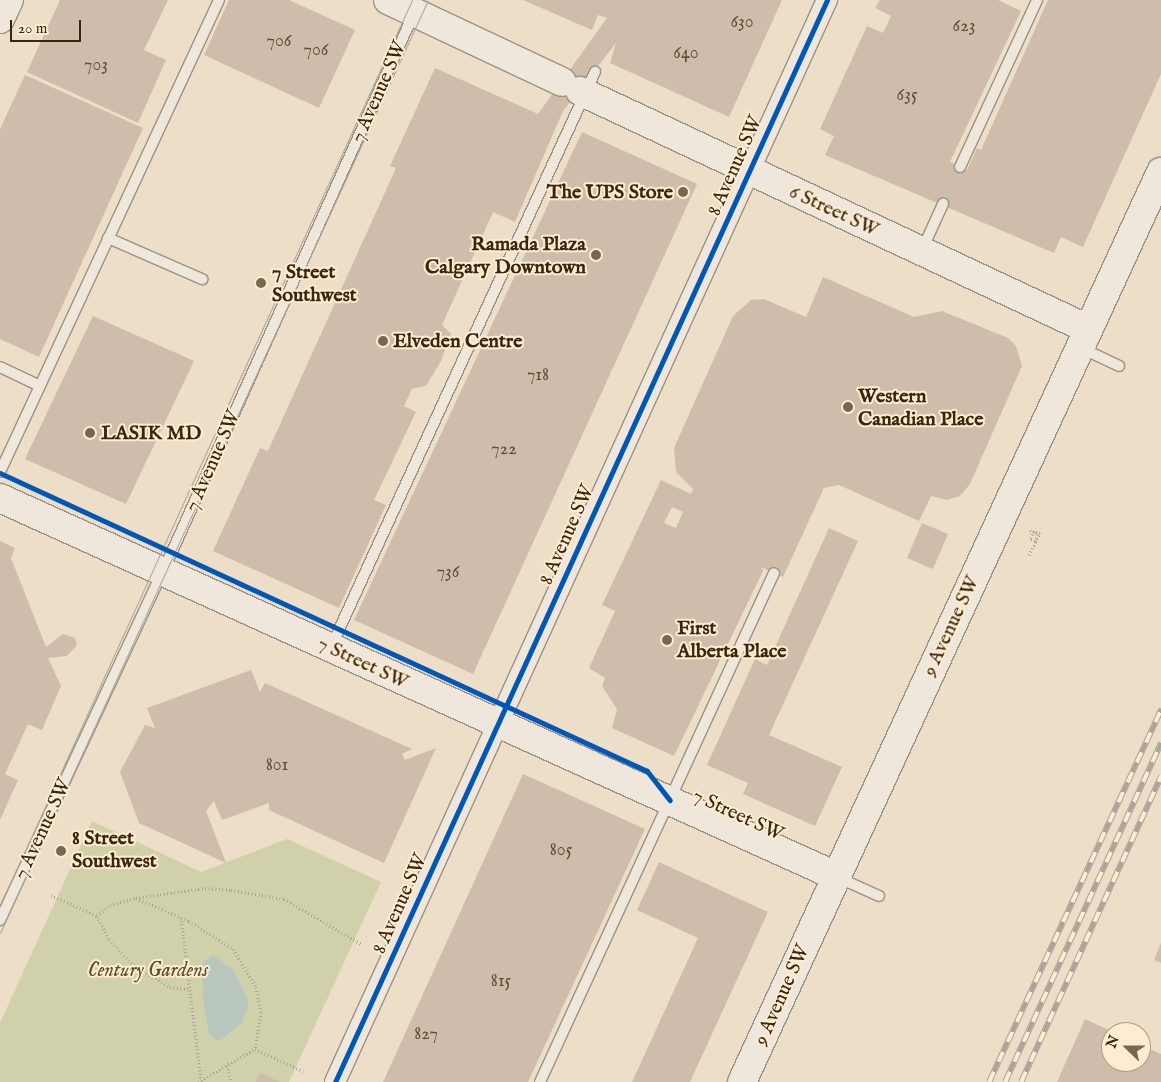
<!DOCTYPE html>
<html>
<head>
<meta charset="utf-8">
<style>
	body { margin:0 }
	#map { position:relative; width:1161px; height:1082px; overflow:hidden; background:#eddec7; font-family:"IM FELL English",serif }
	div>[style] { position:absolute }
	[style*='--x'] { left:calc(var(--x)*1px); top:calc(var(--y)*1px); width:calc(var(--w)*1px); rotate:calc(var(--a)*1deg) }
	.green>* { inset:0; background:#d0d0aa }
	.water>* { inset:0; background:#b9c6bd }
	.building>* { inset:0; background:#d0bcaa }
	.path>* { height:3px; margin-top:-1.5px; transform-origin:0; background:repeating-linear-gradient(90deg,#aca499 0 1px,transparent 0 3.5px) }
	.roads { filter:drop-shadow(1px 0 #9c9182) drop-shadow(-1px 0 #9c9182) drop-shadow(0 1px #9c9182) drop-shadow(0 -1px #9c9182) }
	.lane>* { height:10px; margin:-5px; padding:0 5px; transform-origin:5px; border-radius:5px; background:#efe7db }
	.street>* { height:20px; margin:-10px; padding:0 10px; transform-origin:10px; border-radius:10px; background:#efe7db }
	.secondary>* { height:28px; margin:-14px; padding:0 14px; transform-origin:14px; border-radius:14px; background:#efe7db }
	.tram>* { height:1px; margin:-0.5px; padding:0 0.5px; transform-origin:0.5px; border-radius:0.5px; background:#aca499 }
	.rail>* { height:5.5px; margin-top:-2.75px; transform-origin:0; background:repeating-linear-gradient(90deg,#fdecd1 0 11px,#aca499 0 22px); box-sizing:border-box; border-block:1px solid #aca499 }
	.path-bridge>* { height:3px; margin-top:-1.5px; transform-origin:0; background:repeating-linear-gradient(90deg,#aca499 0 1px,transparent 0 3.5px) }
	.cycleway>* { height:5px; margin:-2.5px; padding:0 2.5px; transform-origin:2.5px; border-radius:2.5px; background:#0057b8 }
	.dots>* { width:14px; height:14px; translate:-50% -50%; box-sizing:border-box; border:2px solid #fdecd1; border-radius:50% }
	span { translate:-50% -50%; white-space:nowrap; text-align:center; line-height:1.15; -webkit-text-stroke:4px #fdecd1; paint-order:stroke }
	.number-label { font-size:18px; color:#604b36 }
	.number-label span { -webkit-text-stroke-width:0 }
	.street-label { font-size:20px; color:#3a250f }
	.poi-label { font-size:20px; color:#3a250f; font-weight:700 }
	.right { translate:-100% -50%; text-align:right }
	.left { translate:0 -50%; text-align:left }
	.park-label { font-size:20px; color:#5a4d30; font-style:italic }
	.north { position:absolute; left:1101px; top:1022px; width:50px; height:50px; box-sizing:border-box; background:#fdecd1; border:1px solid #af9c83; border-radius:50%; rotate:292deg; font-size:14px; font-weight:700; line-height:20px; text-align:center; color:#3a250f }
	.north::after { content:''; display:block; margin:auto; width:18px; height:22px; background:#79664f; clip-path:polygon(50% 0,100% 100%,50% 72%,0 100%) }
	.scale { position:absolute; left:10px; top:20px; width:71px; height:22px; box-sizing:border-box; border:2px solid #3a250f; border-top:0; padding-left:6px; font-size:15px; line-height:18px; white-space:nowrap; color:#3a250f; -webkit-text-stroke:4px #fdecd1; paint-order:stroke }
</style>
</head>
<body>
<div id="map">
	<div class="green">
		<i style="clip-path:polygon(92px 821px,201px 872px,287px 839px,381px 882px,289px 1082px,0 1082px,0 1023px)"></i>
	</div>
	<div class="water">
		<i style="clip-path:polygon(213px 955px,234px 971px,249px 1002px,242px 1023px,219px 1041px,209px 1035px,203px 997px,202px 963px)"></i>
	</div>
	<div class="building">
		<i style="clip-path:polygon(60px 0,168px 0,144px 50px,166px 60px,138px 123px,27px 72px)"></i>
		<i style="clip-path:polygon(229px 0,289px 0,355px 30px,319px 108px,204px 55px)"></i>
		<i style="clip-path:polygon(523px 0,782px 0,729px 117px,610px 63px,616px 43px,563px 111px,515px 222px,493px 212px,442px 325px,451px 334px,441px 361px,426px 386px,412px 389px,404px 406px,416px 412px,374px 500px,386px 505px,339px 608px,213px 551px,260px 448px,268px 451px,396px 168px,390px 166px,435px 68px,538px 114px,607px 18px,598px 15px,592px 30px)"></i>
		<i style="clip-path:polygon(880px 0,998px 0,1021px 11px,950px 162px,967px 170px,977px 148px,981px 150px,1048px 0,1161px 0,1161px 74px,1083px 247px,1061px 237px,1054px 253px,825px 155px,834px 136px,820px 129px,867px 26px,883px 33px,891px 16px,875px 8px)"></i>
		<i style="clip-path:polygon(25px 75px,143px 128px,39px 357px,0 339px,0 129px)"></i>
		<i style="clip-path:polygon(582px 132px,697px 184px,473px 674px,354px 620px)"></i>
		<i style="clip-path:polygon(evenodd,823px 277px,914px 317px,942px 311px,1008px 338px,1016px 346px,1022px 366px,970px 484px,960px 496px,947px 500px,931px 496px,919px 521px,839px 485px,824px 488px,783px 577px,761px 567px,763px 571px,674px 756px,612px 728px,617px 709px,602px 686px,605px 678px,589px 668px,615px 611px,602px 605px,661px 480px,691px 494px,693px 489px,676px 472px,674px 448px,733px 316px,751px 300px,764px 299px,806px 317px,823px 277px,672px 507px,683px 512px,676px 528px,664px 523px,672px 507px)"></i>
		<i style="clip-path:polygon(93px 316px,194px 361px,126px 504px,25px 459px)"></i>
		<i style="clip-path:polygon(922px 523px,948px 534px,933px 569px,907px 558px)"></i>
		<i style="clip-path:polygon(829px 528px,858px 541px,769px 735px,842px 767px,815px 826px,743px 794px,748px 783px,707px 765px,755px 659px,767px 665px)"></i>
		<i style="clip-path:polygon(0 541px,15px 548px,11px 558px,46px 647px,63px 634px,75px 638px,77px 645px,67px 656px,48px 658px,61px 686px,42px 730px,28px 724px,5px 774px,18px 780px,0 820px)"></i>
		<i style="clip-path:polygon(251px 670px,260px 692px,265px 683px,412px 749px,402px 754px,405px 760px,436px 748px,384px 863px,269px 810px,269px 803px,222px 820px,214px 801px,206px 811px,226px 863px,139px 823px,120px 772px,145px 725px,155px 728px,147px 708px)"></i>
		<i style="clip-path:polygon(523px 774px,645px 829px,528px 1082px,383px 1082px)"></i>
		<i style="clip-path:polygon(659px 862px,768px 912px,690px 1082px,632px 1082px,698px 938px,637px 910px)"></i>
		<i style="clip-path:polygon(1161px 943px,1161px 963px,1154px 960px)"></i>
		<i style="clip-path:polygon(1085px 1019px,1111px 1031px,1111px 1062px,1141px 1062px,1141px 1045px,1161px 1054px,1161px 1082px,1057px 1082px)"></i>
		<i style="clip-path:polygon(260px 1073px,280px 1082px,256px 1082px)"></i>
	</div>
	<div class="path">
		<i style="--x:1030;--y:530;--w:9;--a:27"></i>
		<i style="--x:1038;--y:534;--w:8;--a:113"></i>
		<i style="--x:1035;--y:541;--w:5;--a:-158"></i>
		<i style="--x:51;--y:895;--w:51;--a:24.5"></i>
		<i style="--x:97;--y:916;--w:27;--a:63"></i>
		<i style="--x:109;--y:940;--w:40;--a:45"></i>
		<i style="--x:137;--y:968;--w:38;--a:30"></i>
		<i style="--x:170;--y:987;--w:18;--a:6"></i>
		<i style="--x:136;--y:898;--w:58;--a:23.5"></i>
		<i style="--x:189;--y:921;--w:52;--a:32.5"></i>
		<i style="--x:233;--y:949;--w:44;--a:58.8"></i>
		<i style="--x:256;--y:987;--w:25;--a:79"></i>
		<i style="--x:261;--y:1012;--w:37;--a:99"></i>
		<i style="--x:97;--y:916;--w:17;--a:-40"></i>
		<i style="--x:110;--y:905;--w:27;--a:-15"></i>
		<i style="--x:136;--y:898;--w:70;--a:-8.2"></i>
		<i style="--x:205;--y:888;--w:26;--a:4"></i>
		<i style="--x:231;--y:890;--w:54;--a:9.6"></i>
		<i style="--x:284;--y:899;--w:89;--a:30.3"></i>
		<i style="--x:181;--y:917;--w:163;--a:83"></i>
		<i style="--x:227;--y:1065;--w:17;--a:77"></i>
		<i style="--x:198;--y:1082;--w:66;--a:-30.1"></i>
		<i style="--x:255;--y:1049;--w:53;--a:24.6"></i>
	</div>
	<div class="roads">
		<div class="lane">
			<i style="--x:960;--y:167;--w:184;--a:-65.2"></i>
			<i style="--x:108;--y:238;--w:103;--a:23.6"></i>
			<i style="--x:922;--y:250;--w:51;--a:-65.5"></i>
			<i style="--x:1081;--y:348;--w:42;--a:25.3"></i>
			<i style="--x:0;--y:367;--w:44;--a:25.4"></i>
			<i style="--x:0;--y:472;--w:520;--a:-65.11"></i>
			<i style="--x:331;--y:647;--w:633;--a:-65.34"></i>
			<i style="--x:837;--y:877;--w:46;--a:24.3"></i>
			<i style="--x:0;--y:920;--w:404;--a:-65"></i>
			<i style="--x:171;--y:554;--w:593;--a:-65.81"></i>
			<i style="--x:540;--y:1082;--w:560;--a:-65.31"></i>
		</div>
		<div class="street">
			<i style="--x:335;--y:1082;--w:1189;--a:-65.55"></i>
		</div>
		<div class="secondary">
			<i style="--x:388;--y:0;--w:192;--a:25.2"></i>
			<i style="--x:0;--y:19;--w:21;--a:-65"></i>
			<i style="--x:580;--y:91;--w:561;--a:25.1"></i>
			<i style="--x:0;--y:498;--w:917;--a:24.33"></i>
			<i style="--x:742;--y:1082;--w:1002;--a:-65.28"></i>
		</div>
	</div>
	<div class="tram">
		<i style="--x:0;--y:906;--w:995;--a:-65.55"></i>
		<i style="--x:0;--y:933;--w:1026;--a:-65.36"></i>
	</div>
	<div class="rail">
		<i style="--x:989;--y:1082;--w:411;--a:-65.2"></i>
		<i style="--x:1005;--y:1082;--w:373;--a:-65.3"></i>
		<i style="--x:1021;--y:1082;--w:337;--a:-65.4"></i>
	</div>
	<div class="path-bridge">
		<i style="--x:1029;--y:555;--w:25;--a:-63"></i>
		<i style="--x:1040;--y:533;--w:6;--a:-162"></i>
		<i style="--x:1034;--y:531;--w:9;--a:117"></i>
	</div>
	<div class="cycleway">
		<i style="--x:0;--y:473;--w:712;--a:24.73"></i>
		<i style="--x:647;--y:771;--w:37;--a:52"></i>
		<i style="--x:335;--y:1082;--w:1189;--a:-65.55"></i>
	</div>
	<div class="dots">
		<i style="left:683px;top:192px;background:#79664f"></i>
		<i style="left:596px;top:255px;background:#79664f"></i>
		<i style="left:261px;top:283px;background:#79664f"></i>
		<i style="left:383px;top:341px;background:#79664f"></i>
		<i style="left:848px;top:407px;background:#79664f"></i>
		<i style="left:90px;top:433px;background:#79664f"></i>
		<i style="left:667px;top:640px;background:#79664f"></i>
		<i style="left:61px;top:851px;background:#79664f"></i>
	</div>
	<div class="number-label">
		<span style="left:742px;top:23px">630</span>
		<span style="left:964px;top:27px">623</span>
		<span style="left:279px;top:42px">706</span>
		<span style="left:316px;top:51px">706</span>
		<span style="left:686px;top:54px">640</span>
		<span style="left:96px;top:66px">703</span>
		<span style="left:907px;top:96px">635</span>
		<span style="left:538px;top:376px">718</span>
		<span style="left:504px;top:450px">722</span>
		<span style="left:448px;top:573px">736</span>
		<span style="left:277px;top:766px">801</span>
		<span style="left:561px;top:851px">805</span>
		<span style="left:501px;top:982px">815</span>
		<span style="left:426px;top:1035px">827</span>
	</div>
	<div class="street-label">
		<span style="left:379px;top:92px;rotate:-66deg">7 Avenue SW</span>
		<span style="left:735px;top:166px;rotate:-66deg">8 Avenue SW</span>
		<span style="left:834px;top:211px;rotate:25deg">6 Street SW</span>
		<span style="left:213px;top:461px;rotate:-66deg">7 Avenue SW</span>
		<span style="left:567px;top:535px;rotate:-66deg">8 Avenue SW</span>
		<span style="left:951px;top:626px;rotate:-65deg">9 Avenue SW</span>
		<span style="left:363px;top:663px;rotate:25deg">7 Street SW</span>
		<span style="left:738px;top:815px;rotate:25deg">7 Street SW</span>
		<span style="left:43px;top:829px;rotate:-65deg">7 Avenue SW</span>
		<span style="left:400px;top:904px;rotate:-66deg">8 Avenue SW</span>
		<span style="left:782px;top:995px;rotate:-66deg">9 Avenue SW</span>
	</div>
	<div class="poi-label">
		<span class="right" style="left:673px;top:192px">The UPS Store</span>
		<span class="right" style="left:586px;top:256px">Ramada Plaza<br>Calgary Downtown</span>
		<span class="left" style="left:272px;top:284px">7 Street<br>Southwest</span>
		<span class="left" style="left:393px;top:341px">Elveden Centre</span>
		<span class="left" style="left:858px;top:408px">Western<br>Canadian Place</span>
		<span class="left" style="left:101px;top:433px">LASIK MD</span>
		<span class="left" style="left:677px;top:640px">First<br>Alberta Place</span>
		<span class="left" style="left:72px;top:850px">8 Street<br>Southwest</span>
	</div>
	<div class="park-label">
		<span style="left:148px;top:970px">Century Gardens</span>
	</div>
	<div class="north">N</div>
	<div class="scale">20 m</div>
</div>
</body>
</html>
